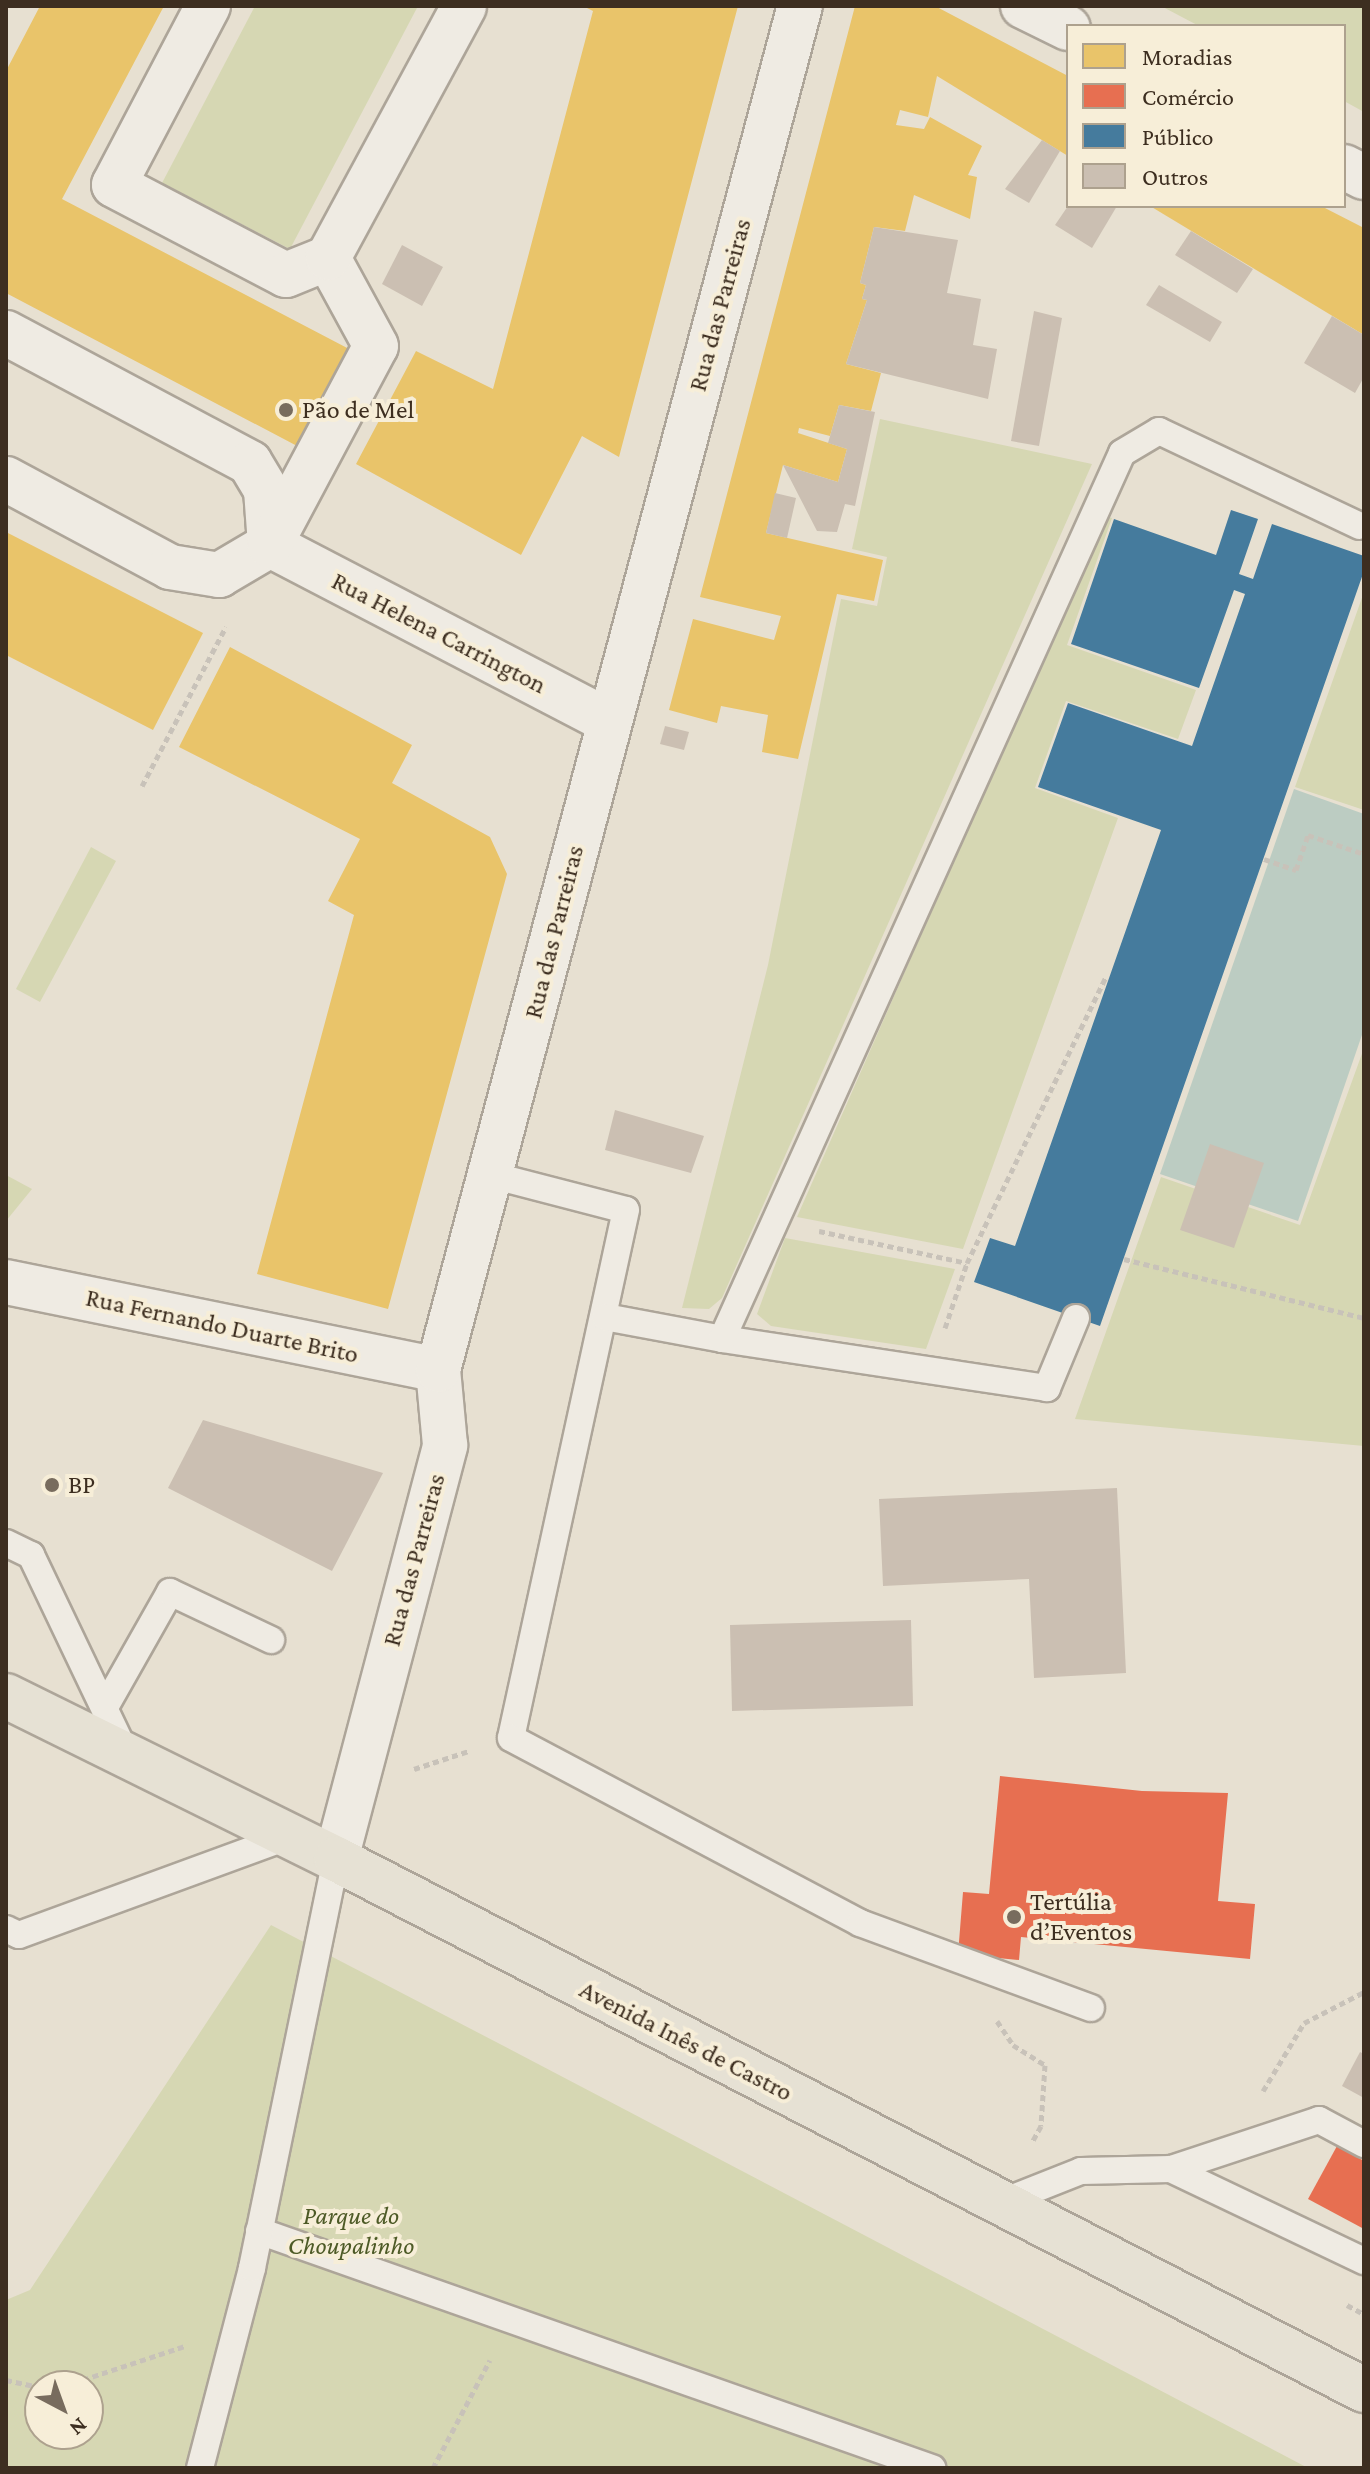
<!DOCTYPE html>
<html>
<head>
<meta charset="utf-8">
<style>
	body { margin:0 }
	#map { position:relative; width:1370px; height:2474px; overflow:hidden; background:#e7e0d1; font-family:"Crimson Pro",serif }
	div>[style] { position:absolute }
	[style*='--x'] { left:calc(var(--x)*1px); top:calc(var(--y)*1px); width:calc(var(--w)*1px); rotate:calc(var(--a)*1deg) }
	.green>* { inset:0; background:#d6d7b3 }
	.water>* { inset:0; background:#bcccc2 }
	.homes>* { inset:0; background:#e9c46a }
	.shops>* { inset:0; background:#e76f51 }
	.public>* { inset:0; background:#457b9d }
	.building>* { inset:0; background:#cbbfb2 }
	.path>* { height:5px; margin-top:-2.5px; transform-origin:0; background:repeating-linear-gradient(90deg,#c8c2b9 0 6px,transparent 0 10px) }
	.roads { filter:drop-shadow(2px 0 #ada599) drop-shadow(-2px 0 #ada599) drop-shadow(0 2px #ada599) drop-shadow(0 -2px #ada599) }
	.lane>* { height:26px; margin:-13px; padding:0 13px; transform-origin:13px; border-radius:13px; background:#efebe3 }
	.street>* { height:44px; margin:-22px; padding:0 22px; transform-origin:22px; border-radius:22px; background:#efebe3 }
	.primary>* { height:44px; margin:-22px; padding:0 22px; transform-origin:22px; border-radius:22px; background:#e6e1d4 }
	.dots>* { width:22px; height:22px; translate:-50% -50%; box-sizing:border-box; border:4px solid #f7eed8; border-radius:50% }
	span { translate:-50% -50%; white-space:nowrap; text-align:center; line-height:1.15; -webkit-text-stroke:8px #f7eed8; paint-order:stroke }
	.street-label { font-size:26px; color:#3d2e20 }
	.poi-label { font-size:26px; color:#3d2e20 }
	.left { translate:0 -50%; text-align:left }
	.park-label { font-size:26px; color:#4d5a26; font-style:italic }
	.frame { position:absolute; inset:0; border:8px solid #3d2e20; pointer-events:none }
	.legend { position:absolute; left:1066px; top:24px; width:280px; height:184px; box-sizing:border-box; background:#f7eed8; border:2px solid #ada18e; margin:0; padding:10px 14px; list-style:none; font-size:24px; color:#3d2e20 }
	.legend li { display:flex; align-items:center; gap:16px; height:40px }
	.legend b { width:40px; border:2px solid #ada18e }
	.north { position:absolute; left:24px; top:2370px; width:80px; height:80px; box-sizing:border-box; background:#f7eed8; border:2px solid #ada18e; border-radius:50%; rotate:139deg; font-size:22px; font-weight:700; line-height:32px; text-align:center; color:#3d2e20 }
	.north::after { content:''; display:block; margin:auto; width:28px; height:36px; background:#786c5e; clip-path:polygon(50% 0,100% 100%,50% 72%,0 100%) }
</style>
</head>
<body>
<div id="map">
	<div class="green">
		<i style="clip-path:polygon(255px 6px,418px 6px,290px 249px,162px 183px)"></i>
		<i style="clip-path:polygon(1161px 6px,1364px 6px,1364px 112px,1344px 101px,1344px 26px,1199px 26px)"></i>
		<i style="clip-path:polygon(880px 419px,1092px 464px,722px 1298px,709px 1309px,682px 1308px,768px 965px,841px 599px,877px 606px,887px 557px,852px 549px)"></i>
		<i style="clip-path:polygon(1105px 516px,1112px 518px,1067px 645px,1196px 690px,1178px 739px,1066px 701px,1035px 788px,1118px 818px,963px 1249px,797px 1217px)"></i>
		<i style="clip-path:polygon(1364px 592px,1364px 810px,1295px 787px)"></i>
		<i style="clip-path:polygon(91px 847px,116px 861px,40px 1002px,16px 989px)"></i>
		<i style="clip-path:polygon(1364px 1048px,1364px 1446px,1075px 1419px,1161px 1177px,1300px 1225px)"></i>
		<i style="clip-path:polygon(6px 1175px,32px 1189px,6px 1221px)"></i>
		<i style="clip-path:polygon(785px 1238px,955px 1269px,926px 1349px,771px 1326px,757px 1314px)"></i>
		<i style="clip-path:polygon(evenodd,271px 1925px,498px 2043px,1308px 2468px,6px 2468px,6px 2300px,30px 2290px,271px 1925px,40px 2386px,88px 2386px,88px 2434px,40px 2434px,40px 2386px)"></i>
	</div>
	<div class="water">
		<i style="clip-path:polygon(1294px 789px,1364px 814px,1364px 1029px,1298px 1221px,1160px 1174px)"></i>
	</div>
	<div class="homes">
		<i style="clip-path:polygon(40px 6px,164px 6px,62px 199px,351px 350px,299px 447px,6px 293px,6px 71px)"></i>
		<i style="clip-path:polygon(583px 6px,738px 6px,619px 457px,582px 436px,521px 555px,356px 464px,416px 351px,493px 389px,593px 11px)"></i>
		<i style="clip-path:polygon(855px 6px,935px 6px,1068px 76px,1068px 156px,937px 76px,928px 117px,900px 110px,896px 125px,924px 129px,930px 117px,982px 146px,968px 175px,977px 177px,970px 219px,914px 195px,905px 231px,874px 227px,860px 283px,866px 285px,862px 299px,867px 300px,846px 364px,881px 373px,871px 411px,839px 405px,830px 436px,799px 428px,798px 433px,847px 449px,838px 482px,783px 465px,766px 533px,883px 560px,874px 601px,837px 594px,798px 759px,762px 752px,768px 715px,721px 706px,717px 723px,669px 710px,693px 619px,774px 640px,781px 616px,700px 597px)"></i>
		<i style="clip-path:polygon(1150px 206px,1321px 206px,1364px 228px,1364px 335px)"></i>
		<i style="clip-path:polygon(6px 532px,203px 633px,153px 730px,6px 655px)"></i>
		<i style="clip-path:polygon(230px 647px,412px 745px,392px 783px,490px 837px,507px 874px,388px 1309px,257px 1274px,354px 915px,328px 901px,360px 839px,179px 747px)"></i>
	</div>
	<div class="shops">
		<i style="clip-path:polygon(1000px 1776px,1142px 1791px,1228px 1793px,1218px 1901px,1255px 1904px,1250px 1959px,1021px 1937px,1019px 1960px,958px 1954px,963px 1892px,989px 1894px)"></i>
		<i style="clip-path:polygon(1337px 2146px,1364px 2161px,1364px 2229px,1308px 2199px)"></i>
	</div>
	<div class="public">
		<i style="clip-path:polygon(1231px 510px,1258px 519px,1239px 574px,1253px 579px,1272px 524px,1364px 556px,1364px 571px,1100px 1326px,974px 1282px,990px 1238px,1015px 1246px,1161px 830px,1038px 787px,1068px 703px,1192px 746px,1245px 594px,1234px 590px,1199px 688px,1071px 644px,1114px 519px,1216px 555px)"></i>
	</div>
	<div class="building">
		<i style="clip-path:polygon(1042px 140px,1060px 151px,1029px 203px,1005px 189px)"></i>
		<i style="clip-path:polygon(1068px 206px,1117px 206px,1092px 248px,1055px 225px)"></i>
		<i style="clip-path:polygon(874px 227px,958px 240px,947px 293px,981px 299px,973px 345px,997px 349px,988px 399px,846px 364px,867px 300px,862px 299px,866px 285px,860px 283px)"></i>
		<i style="clip-path:polygon(1191px 231px,1253px 269px,1237px 293px,1175px 255px)"></i>
		<i style="clip-path:polygon(402px 245px,443px 267px,422px 306px,382px 284px)"></i>
		<i style="clip-path:polygon(1159px 285px,1222px 322px,1210px 342px,1146px 305px)"></i>
		<i style="clip-path:polygon(1034px 311px,1062px 318px,1039px 446px,1011px 441px)"></i>
		<i style="clip-path:polygon(1332px 316px,1364px 335px,1364px 377px,1355px 393px,1304px 363px)"></i>
		<i style="clip-path:polygon(839px 405px,875px 412px,855px 506px,845px 504px,837px 532px,817px 531px,783px 465px,838px 482px,847px 449px,828px 443px)"></i>
		<i style="clip-path:polygon(775px 493px,796px 498px,787px 538px,766px 533px)"></i>
		<i style="clip-path:polygon(665px 726px,689px 732px,684px 750px,660px 744px)"></i>
		<i style="clip-path:polygon(615px 1110px,704px 1136px,691px 1173px,605px 1150px)"></i>
		<i style="clip-path:polygon(1210px 1144px,1264px 1163px,1234px 1248px,1180px 1230px)"></i>
		<i style="clip-path:polygon(203px 1420px,383px 1473px,332px 1571px,168px 1488px)"></i>
		<i style="clip-path:polygon(1117px 1488px,1126px 1673px,1034px 1678px,1029px 1579px,883px 1586px,879px 1499px)"></i>
		<i style="clip-path:polygon(911px 1620px,913px 1706px,732px 1711px,730px 1625px)"></i>
		<i style="clip-path:polygon(1360px 2052px,1364px 2054px,1364px 2098px,1342px 2086px)"></i>
	</div>
	<div class="path">
		<i style="--x:142;--y:786;--w:180;--a:-62.2"></i>
		<i style="--x:1264;--y:859;--w:34;--a:19"></i>
		<i style="--x:1296;--y:870;--w:37;--a:-71"></i>
		<i style="--x:1308;--y:835;--w:59;--a:18.7"></i>
		<i style="--x:819;--y:1231;--w:151;--a:12.2"></i>
		<i style="--x:1124;--y:1259;--w:247;--a:13.8"></i>
		<i style="--x:945;--y:1328;--w:69;--a:-71.3"></i>
		<i style="--x:967;--y:1263;--w:318;--a:-64.1"></i>
		<i style="--x:1362;--y:1520;--w:2;--a:0"></i>
		<i style="--x:414;--y:1769;--w:58;--a:-18.1"></i>
		<i style="--x:997;--y:2021;--w:29;--a:56"></i>
		<i style="--x:1013;--y:2045;--w:38;--a:32"></i>
		<i style="--x:1045;--y:2065;--w:61;--a:93.8"></i>
		<i style="--x:1041;--y:2126;--w:18;--a:119"></i>
		<i style="--x:1263;--y:2091;--w:79;--a:-58.9"></i>
		<i style="--x:1304;--y:2023;--w:68;--a:-27.3"></i>
		<i style="--x:1347;--y:2305;--w:19;--a:28"></i>
		<i style="--x:6;--y:2380;--w:35;--a:12"></i>
		<i style="--x:64;--y:2386;--w:127;--a:-18.3"></i>
		<i style="--x:433;--y:2468;--w:122;--a:-62.2"></i>
	</div>
	<div class="roads">
		<div class="lane">
			<i style="--x:491;--y:1175;--w:139;--a:14.5"></i>
			<i style="--x:626;--y:1210;--w:540;--a:102.29"></i>
			<i style="--x:511;--y:1738;--w:395;--a:27.9"></i>
			<i style="--x:860;--y:1923;--w:246;--a:20.2"></i>
			<i style="--x:605;--y:1317;--w:119;--a:10.6"></i>
			<i style="--x:1076;--y:1318;--w:76;--a:112.5"></i>
			<i style="--x:1047;--y:1388;--w:329;--a:-171.4"></i>
			<i style="--x:722;--y:1339;--w:972;--a:-65.7"></i>
			<i style="--x:1122;--y:453;--w:43;--a:-30.7"></i>
			<i style="--x:1159;--y:431;--w:222;--a:25.3"></i>
			<i style="--x:6;--y:1543;--w:28;--a:26"></i>
			<i style="--x:31;--y:1555;--w:221;--a:64.5"></i>
			<i style="--x:105;--y:1707;--w:132;--a:-60.5"></i>
			<i style="--x:170;--y:1592;--w:112;--a:25.4"></i>
			<i style="--x:6;--y:1929;--w:14;--a:25"></i>
			<i style="--x:19;--y:1935;--w:288;--a:-20.1"></i>
			<i style="--x:1171;--y:2169;--w:214;--a:25.5"></i>
			<i style="--x:1000;--y:2203;--w:87;--a:-21.6"></i>
			<i style="--x:1081;--y:2171;--w:90;--a:-1.3"></i>
			<i style="--x:1171;--y:2169;--w:156;--a:-18.3"></i>
			<i style="--x:1319;--y:2120;--w:51;--a:28.1"></i>
			<i style="--x:259;--y:2231;--w:714;--a:19.4"></i>
			<i style="--x:200;--y:2468;--w:207;--a:-75.4"></i>
			<i style="--x:252;--y:2268;--w:418;--a:-78.4"></i>
		</div>
		<div class="street">
			<i style="--x:208;--y:6;--w:202;--a:117.7"></i>
			<i style="--x:114;--y:185;--w:194;--a:27.6"></i>
			<i style="--x:286;--y:275;--w:45;--a:-22"></i>
			<i style="--x:1023;--y:6;--w:50;--a:26.1"></i>
			<i style="--x:1344;--y:167;--w:22;--a:27"></i>
			<i style="--x:6;--y:333;--w:276;--a:28"></i>
			<i style="--x:250;--y:463;--w:31;--a:59"></i>
			<i style="--x:266;--y:490;--w:55;--a:85.8"></i>
			<i style="--x:6;--y:479;--w:186;--a:28.2"></i>
			<i style="--x:170;--y:567;--w:50;--a:9.3"></i>
			<i style="--x:219;--y:575;--w:59;--a:-30.5"></i>
			<i style="--x:270;--y:545;--w:381;--a:27.5"></i>
			<i style="--x:270;--y:545;--w:225;--a:-62"></i>
			<i style="--x:376;--y:346;--w:100;--a:-118.6"></i>
			<i style="--x:328;--y:258;--w:286;--a:-61.6"></i>
			<i style="--x:6;--y:1282;--w:441;--a:11.5"></i>
			<i style="--x:336;--y:1859;--w:428;--a:-75.2"></i>
			<i style="--x:445;--y:1445;--w:75;--a:-95.3"></i>
			<i style="--x:438;--y:1370;--w:1411;--a:-75.14"></i>
		</div>
		<div class="primary">
			<i style="--x:6;--y:1696;--w:368;--a:26.3"></i>
			<i style="--x:336;--y:1859;--w:1157;--a:27.32"></i>
		</div>
	</div>
	<div class="dots">
		<i style="left:286px;top:410px;background:#786c5e"></i>
		<i style="left:52px;top:1485px;background:#786c5e"></i>
		<i style="left:1014px;top:1917px;background:#786c5e"></i>
	</div>
	<div class="street-label">
		<span style="left:720px;top:305px;rotate:-75deg">Rua das Parreiras</span>
		<span style="left:439px;top:633px;rotate:27deg">Rua Helena Carrington</span>
		<span style="left:554px;top:932px;rotate:-76deg">Rua das Parreiras</span>
		<span style="left:222px;top:1326px;rotate:12deg">Rua Fernando Duarte Brito</span>
		<span style="left:414px;top:1560px;rotate:-75deg">Rua das Parreiras</span>
		<span style="left:686px;top:2041px;rotate:27deg">Avenida Inês de Castro</span>
	</div>
	<div class="poi-label">
		<span class="left" style="left:302px;top:410px">Pão de Mel</span>
		<span class="left" style="left:68px;top:1485px">BP</span>
		<span class="left" style="left:1030px;top:1917px">Tertúlia<br>d’Eventos</span>
	</div>
	<div class="park-label">
		<span style="left:351px;top:2231px">Parque do<br>Choupalinho</span>
	</div>
	<div class="frame"></div>
	<ul class="legend">
	<li><b style="height:22px;background:#e9c46a"></b>Moradias</li>
	<li><b style="height:22px;background:#e76f51"></b>Comércio</li>
	<li><b style="height:22px;background:#457b9d"></b>Público</li>
	<li><b style="height:22px;background:#cbbfb2"></b>Outros</li>
	</ul>
	<div class="north">N</div>
</div>
</body>
</html>
